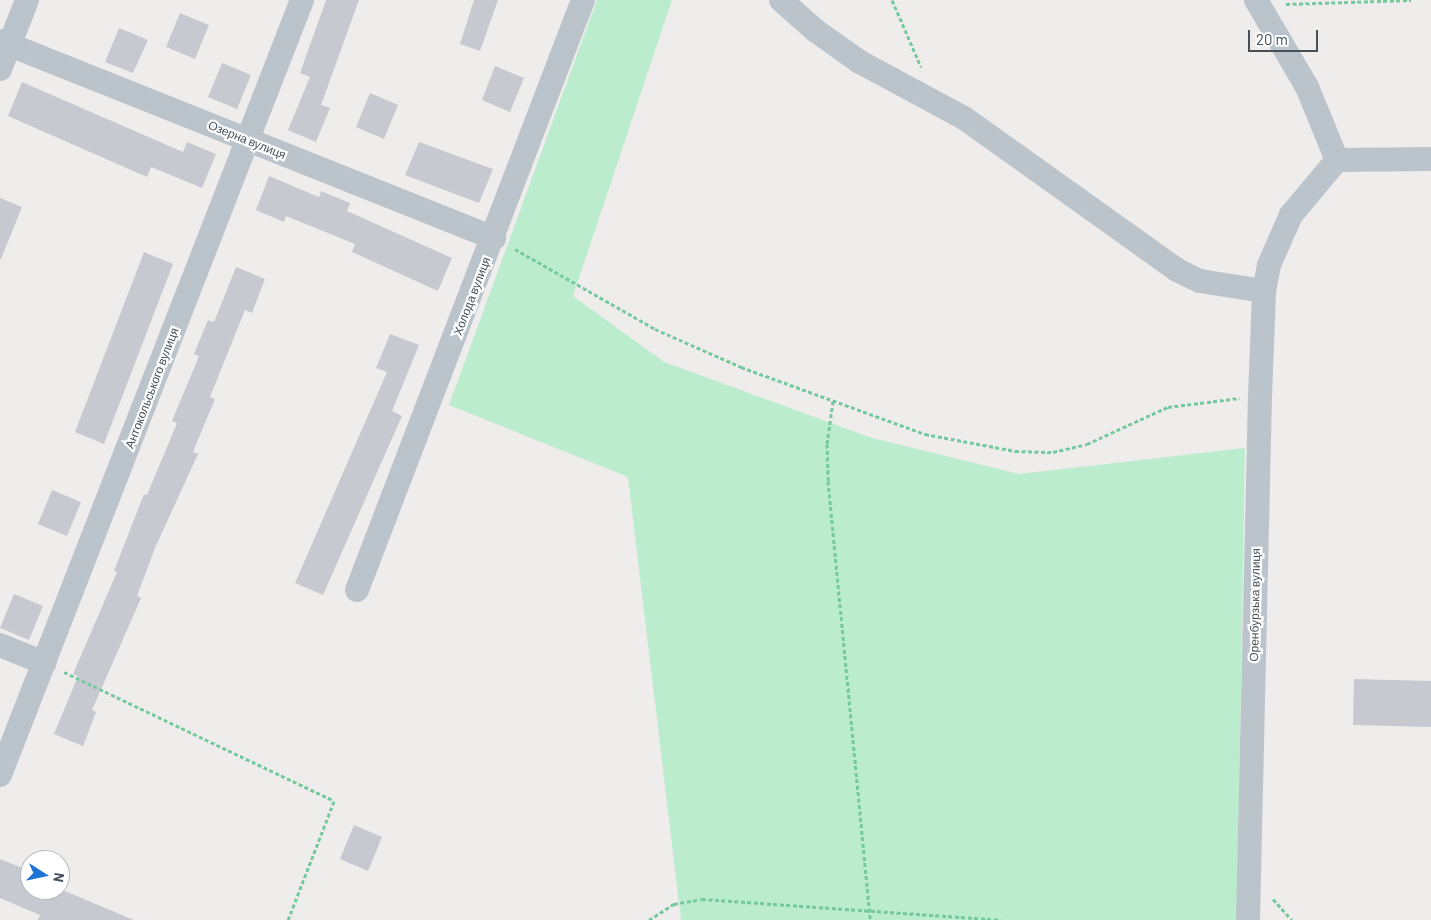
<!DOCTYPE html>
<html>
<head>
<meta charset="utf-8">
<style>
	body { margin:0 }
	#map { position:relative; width:1431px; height:920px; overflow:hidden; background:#efecec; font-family:Barlow,sans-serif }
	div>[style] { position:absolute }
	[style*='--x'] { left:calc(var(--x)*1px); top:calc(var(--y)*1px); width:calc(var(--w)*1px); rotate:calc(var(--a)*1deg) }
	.green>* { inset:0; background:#bbeccd }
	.building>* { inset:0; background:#c6c9cf }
	.path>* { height:3px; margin-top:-1.5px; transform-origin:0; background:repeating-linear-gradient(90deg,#74c99d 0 4px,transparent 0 6.5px) }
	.minor>* { height:24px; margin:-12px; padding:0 12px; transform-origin:12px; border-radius:12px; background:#bbc4cb }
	span { translate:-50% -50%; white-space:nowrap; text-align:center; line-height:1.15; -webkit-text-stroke:4.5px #fff; paint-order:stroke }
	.street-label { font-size:12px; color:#455059 }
	.north { position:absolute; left:20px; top:850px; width:50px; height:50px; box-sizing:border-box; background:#fff; border:1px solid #b5b9bd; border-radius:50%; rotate:100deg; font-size:14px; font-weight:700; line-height:20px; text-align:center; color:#455059 }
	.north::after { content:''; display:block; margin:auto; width:18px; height:22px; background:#1e73d7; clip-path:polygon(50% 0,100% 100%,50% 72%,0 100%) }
	.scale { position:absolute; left:1248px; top:30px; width:70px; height:22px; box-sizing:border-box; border:2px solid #455059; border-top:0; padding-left:6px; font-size:15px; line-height:18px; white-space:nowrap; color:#455059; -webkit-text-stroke:4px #fff; paint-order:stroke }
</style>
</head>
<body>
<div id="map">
	<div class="green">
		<i style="clip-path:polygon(597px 0,672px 0,573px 296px,664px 362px,872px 438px,1019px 474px,1245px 448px,1237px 920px,681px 920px,628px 477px,449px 405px)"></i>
	</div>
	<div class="building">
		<i style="clip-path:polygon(326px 0,359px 0,321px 105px,330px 108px,316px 142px,288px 130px,310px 77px,300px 73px)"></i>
		<i style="clip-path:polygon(474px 0,498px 0,480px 51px,460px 44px)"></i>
		<i style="clip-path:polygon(180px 13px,209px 25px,195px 59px,166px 47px)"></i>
		<i style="clip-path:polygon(119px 28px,148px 40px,133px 73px,105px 62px)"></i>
		<i style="clip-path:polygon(222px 63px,251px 75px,237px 109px,208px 97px)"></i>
		<i style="clip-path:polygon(495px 66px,524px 78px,510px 112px,482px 100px)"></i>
		<i style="clip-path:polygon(22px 82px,183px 152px,187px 142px,216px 154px,202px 188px,151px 167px,147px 177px,8px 116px)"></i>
		<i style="clip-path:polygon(370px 93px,398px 105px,384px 139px,356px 127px)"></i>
		<i style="clip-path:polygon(419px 142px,493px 169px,479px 203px,405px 175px)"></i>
		<i style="clip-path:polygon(269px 176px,319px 197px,321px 191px,350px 203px,347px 211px,452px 258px,438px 291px,352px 252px,355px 244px,286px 216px,284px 222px,256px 210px)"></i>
		<i style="clip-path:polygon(0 198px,22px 207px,1px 259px,0 259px)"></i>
		<i style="clip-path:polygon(144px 252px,173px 264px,104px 444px,75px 432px)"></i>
		<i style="clip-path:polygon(236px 267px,265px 279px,252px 313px,245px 310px,210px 397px,215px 399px,193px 452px,198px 454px,155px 548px,137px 596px,141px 598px,92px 710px,96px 712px,83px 746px,54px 734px,78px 676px,73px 674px,117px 572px,114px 571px,144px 494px,147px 495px,177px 423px,172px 421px,199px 356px,194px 354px,208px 320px,214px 322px)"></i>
		<i style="clip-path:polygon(390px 334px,419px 345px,392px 411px,402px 416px,323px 595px,295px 583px,387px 372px,376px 368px)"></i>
		<i style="clip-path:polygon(52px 490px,81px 502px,67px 536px,38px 524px)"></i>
		<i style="clip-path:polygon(14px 594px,43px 606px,29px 640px,0 628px)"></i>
		<i style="clip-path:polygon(1354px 679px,1431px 681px,1431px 727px,1353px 725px)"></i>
		<i style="clip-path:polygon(354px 825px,382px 837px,368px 871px,340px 859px)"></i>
		<i style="clip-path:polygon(0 859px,30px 871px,30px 890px,60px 889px,134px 920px,38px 920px,40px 915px,0 898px)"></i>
	</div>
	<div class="path">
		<i style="--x:892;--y:0;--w:73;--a:66.6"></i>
		<i style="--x:1286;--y:4;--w:125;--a:-1.8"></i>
		<i style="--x:515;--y:249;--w:161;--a:29.7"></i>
		<i style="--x:655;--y:329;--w:94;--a:23.8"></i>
		<i style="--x:741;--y:367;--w:196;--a:20"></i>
		<i style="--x:925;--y:434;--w:92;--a:10.7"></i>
		<i style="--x:1015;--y:451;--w:38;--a:2"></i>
		<i style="--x:1053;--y:452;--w:35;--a:-13"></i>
		<i style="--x:1087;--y:444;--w:89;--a:-24.6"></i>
		<i style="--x:1168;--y:407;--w:72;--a:-7.2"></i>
		<i style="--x:833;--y:401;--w:43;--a:97.9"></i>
		<i style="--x:827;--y:444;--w:37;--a:88"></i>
		<i style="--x:828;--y:481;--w:441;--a:84.5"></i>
		<i style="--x:64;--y:672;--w:299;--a:25.5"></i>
		<i style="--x:334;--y:801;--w:128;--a:111.1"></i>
		<i style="--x:1273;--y:899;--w:28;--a:48"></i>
		<i style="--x:649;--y:920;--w:30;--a:-33"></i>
		<i style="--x:674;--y:904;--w:28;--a:-10"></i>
		<i style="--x:702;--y:899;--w:299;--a:4"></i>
	</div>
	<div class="minor">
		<i style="--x:781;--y:0;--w:47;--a:41.5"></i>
		<i style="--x:816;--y:31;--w:54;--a:35.2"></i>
		<i style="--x:860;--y:62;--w:118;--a:28.3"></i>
		<i style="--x:964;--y:118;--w:262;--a:35.5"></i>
		<i style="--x:1177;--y:270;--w:25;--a:26"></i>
		<i style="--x:1200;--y:281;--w:65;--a:8.9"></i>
		<i style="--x:1256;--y:0;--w:101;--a:59.6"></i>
		<i style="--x:1307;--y:87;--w:79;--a:67.7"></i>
		<i style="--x:0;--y:41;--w:532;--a:21.74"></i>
		<i style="--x:0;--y:69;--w:74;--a:-68.6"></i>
		<i style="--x:357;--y:590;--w:632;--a:-69.04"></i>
		<i style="--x:0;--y:645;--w:48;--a:22.2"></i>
		<i style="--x:0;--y:775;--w:832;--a:-68.71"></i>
		<i style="--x:1248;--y:920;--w:523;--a:-88.69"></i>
		<i style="--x:1260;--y:397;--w:106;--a:-87.8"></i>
		<i style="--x:1264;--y:291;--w:26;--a:-79"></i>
		<i style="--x:1269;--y:265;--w:55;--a:-66.3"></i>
		<i style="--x:1291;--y:215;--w:72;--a:-50.1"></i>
		<i style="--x:1337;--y:160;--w:94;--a:-0.6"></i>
	</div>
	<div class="street-label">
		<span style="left:247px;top:140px;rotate:22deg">Озерна вулиця</span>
		<span style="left:472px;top:296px;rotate:-69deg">Холода вулиця</span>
		<span style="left:152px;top:388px;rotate:-69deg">Антокольського вулиця</span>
		<span style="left:1255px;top:605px;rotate:-89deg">Оренбурзька вулиця</span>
	</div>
	<div class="north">N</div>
	<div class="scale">20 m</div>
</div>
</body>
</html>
